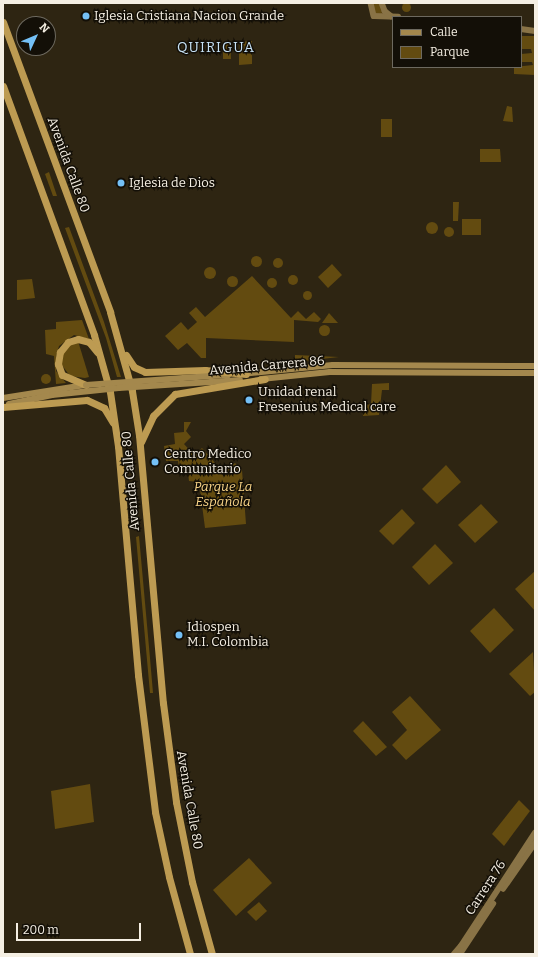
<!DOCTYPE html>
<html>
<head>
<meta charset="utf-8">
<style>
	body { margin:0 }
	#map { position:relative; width:538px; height:957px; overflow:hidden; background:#2e2512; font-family:Bitter,serif }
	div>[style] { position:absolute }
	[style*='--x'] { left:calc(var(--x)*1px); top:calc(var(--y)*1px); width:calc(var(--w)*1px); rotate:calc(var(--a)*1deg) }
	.green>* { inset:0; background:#634b10 }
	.round { border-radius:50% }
	.secondary>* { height:5.5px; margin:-2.75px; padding:0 2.75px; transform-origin:2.75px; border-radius:2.75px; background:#897346 }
	.primary>* { height:6px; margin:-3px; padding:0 3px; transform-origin:3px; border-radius:3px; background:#a4884d }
	.highway>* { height:7px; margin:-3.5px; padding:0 3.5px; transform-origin:3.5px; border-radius:3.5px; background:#bd9b52 }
	.primary-bridge>* { height:6px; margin:-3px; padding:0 3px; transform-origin:3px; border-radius:3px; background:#a4884d }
	.dots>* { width:11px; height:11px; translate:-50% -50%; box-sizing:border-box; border:2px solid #130f07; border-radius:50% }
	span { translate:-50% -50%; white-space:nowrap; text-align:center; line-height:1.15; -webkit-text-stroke:3px #130f07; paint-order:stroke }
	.poi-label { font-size:13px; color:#f5efe3 }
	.left { translate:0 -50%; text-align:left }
	.street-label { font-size:13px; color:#f5efe3 }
	.park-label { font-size:13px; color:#fad588; font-style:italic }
	.neighbourhood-label { font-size:14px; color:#c7e2f6; letter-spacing:1px }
	.frame { position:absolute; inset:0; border:4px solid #f5efe3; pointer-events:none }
	.legend { position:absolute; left:392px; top:16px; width:130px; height:52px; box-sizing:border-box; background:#130f07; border:1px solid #6d695f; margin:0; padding:5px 7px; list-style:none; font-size:12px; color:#f5efe3 }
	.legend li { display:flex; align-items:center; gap:8px; height:20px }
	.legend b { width:20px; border:1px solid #6d695f }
	.north { position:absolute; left:16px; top:16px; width:40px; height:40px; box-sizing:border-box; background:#130f07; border:1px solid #6d695f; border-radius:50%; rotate:46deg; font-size:11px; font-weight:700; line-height:16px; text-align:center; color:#f5efe3 }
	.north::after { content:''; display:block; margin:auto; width:14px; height:18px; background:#74c0f6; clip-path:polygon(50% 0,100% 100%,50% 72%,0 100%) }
	.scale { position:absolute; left:16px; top:923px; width:125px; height:18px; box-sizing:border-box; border:2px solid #f5efe3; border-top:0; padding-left:5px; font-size:12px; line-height:14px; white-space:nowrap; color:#f5efe3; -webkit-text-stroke:3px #130f07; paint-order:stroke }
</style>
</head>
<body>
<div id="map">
	<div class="green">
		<i class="round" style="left:401.5px;top:2.5px;width:9px;height:9px"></i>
		<i style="clip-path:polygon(372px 3px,381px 3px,382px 14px,374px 13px)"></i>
		<i style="clip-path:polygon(521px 36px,535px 36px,535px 75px,514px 74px,514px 67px,533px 65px,532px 62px,521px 62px,521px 54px,532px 53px,531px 49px,521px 49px)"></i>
		<i style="clip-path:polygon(230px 41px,231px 59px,223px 59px,223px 42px)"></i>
		<i style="clip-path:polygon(252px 41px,252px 64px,239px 65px,239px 42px)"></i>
		<i style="clip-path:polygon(507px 106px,512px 107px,513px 122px,503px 121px)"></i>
		<i style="clip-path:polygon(381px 119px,392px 119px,392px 137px,381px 137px)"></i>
		<i style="clip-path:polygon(480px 149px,500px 149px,501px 162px,480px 162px)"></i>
		<i style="clip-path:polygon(49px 172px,57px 196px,53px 196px,45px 174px)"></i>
		<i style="clip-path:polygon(453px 202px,459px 202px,458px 221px,453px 221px)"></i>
		<i style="clip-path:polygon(462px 219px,481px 219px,481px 235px,462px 235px)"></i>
		<i class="round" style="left:426px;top:222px;width:12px;height:12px"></i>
		<i class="round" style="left:444px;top:227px;width:10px;height:10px"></i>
		<i style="clip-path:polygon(69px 227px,104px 322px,121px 377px,117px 377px,106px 338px,65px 228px)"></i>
		<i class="round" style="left:250.5px;top:255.5px;width:11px;height:11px"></i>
		<i class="round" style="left:273px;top:258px;width:10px;height:10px"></i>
		<i style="clip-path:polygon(332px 264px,342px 275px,328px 288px,318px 277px)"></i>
		<i class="round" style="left:204px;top:267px;width:12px;height:12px"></i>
		<i class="round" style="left:288px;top:275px;width:10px;height:10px"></i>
		<i class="round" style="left:226.5px;top:275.5px;width:11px;height:11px"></i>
		<i style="clip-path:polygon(252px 276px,291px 318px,298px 311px,306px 319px,314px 312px,321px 319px,318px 322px,294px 320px,294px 342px,206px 338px,206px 358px,201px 358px,187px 343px,178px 350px,165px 336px,181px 322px,188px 330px,197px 322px,189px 313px,196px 307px,205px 317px)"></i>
		<i class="round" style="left:267px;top:278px;width:10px;height:10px"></i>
		<i style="clip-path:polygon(32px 279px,35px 298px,17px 300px,17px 280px)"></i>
		<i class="round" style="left:302.5px;top:290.5px;width:9px;height:9px"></i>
		<i style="clip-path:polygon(329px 313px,338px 323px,322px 323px)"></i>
		<i style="clip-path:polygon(82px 320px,89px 339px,74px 335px,59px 346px,56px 357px,56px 371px,66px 383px,56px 384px,54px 356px,46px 354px,45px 330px,56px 329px,56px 322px)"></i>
		<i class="round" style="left:318.5px;top:324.5px;width:11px;height:11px"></i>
		<i style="clip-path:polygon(78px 341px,89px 377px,85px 378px,70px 376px,61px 364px,63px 352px,69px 344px)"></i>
		<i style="clip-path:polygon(295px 355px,339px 357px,295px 362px)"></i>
		<i class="round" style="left:41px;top:374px;width:10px;height:10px"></i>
		<i style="clip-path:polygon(389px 383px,389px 390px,382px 390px,379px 415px,363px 416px,362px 406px,371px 404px,372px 384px)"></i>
		<i style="clip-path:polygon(184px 422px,191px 422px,186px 431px,191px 437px,184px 444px,194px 455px,202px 448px,223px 472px,235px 463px,242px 470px,246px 524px,205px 528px,199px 482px,189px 481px,188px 473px,179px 469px,178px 461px,166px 461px,164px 446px,175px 444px,174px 433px,184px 432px)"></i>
		<i style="clip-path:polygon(446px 465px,461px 482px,437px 504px,422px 489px)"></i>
		<i style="clip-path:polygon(481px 504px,498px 522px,475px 543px,458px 525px)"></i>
		<i style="clip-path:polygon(402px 509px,415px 523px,393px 545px,379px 531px)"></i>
		<i style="clip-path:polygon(139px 536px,150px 658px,153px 693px,150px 693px,146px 649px,136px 537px)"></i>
		<i style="clip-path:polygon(435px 544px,453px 563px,429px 585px,412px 567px)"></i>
		<i style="clip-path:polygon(535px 571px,535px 611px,515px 589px)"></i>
		<i style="clip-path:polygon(494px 608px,514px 630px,490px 653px,470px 631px)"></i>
		<i style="clip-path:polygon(533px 652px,535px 692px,530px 696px,509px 674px)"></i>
		<i style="clip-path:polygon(410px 696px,441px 730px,406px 760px,392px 745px,407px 730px,392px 712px)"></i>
		<i style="clip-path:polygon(363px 721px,387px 747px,376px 756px,353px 731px)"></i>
		<i style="clip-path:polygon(90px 784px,94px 822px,55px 829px,51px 791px)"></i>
		<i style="clip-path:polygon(519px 800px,530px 811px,504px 846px,492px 834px)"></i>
		<i style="clip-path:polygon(249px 858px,272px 883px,236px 916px,213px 890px)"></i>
		<i style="clip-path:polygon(259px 902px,267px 911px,256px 921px,247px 912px)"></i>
	</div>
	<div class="secondary">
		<i style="--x:371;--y:3;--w:13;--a:77"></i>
		<i style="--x:374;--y:16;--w:24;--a:2"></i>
		<i style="--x:382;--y:3;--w:9;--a:69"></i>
		<i style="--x:385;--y:11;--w:8;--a:40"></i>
		<i style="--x:521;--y:29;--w:14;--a:8"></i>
		<i style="--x:503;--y:889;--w:56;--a:-55.2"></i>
		<i style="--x:454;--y:954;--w:11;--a:-49"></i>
		<i style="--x:461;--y:946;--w:135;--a:-56.8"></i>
		<i style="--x:460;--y:954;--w:60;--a:-56.6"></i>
	</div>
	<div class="primary">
		<i style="--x:241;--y:374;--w:92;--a:-5.6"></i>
		<i style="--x:333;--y:365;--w:202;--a:0.3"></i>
		<i style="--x:211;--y:376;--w:17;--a:-3"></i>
		<i style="--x:261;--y:379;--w:69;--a:-5.8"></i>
		<i style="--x:330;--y:372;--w:205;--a:0.3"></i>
		<i style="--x:211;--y:382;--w:29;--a:-4"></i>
		<i style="--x:3;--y:398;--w:83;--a:-9"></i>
		<i style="--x:9;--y:404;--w:44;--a:-11.8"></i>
	</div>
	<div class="highway">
		<i style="--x:3;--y:22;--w:309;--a:69.7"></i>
		<i style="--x:110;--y:312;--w:82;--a:74.4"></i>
		<i style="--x:132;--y:391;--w:45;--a:81"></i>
		<i style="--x:139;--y:435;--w:269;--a:84.9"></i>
		<i style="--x:163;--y:703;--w:100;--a:82.5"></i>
		<i style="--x:176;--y:802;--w:82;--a:78.7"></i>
		<i style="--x:192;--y:882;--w:75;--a:74.5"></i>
		<i style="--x:3;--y:86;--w:265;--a:69.9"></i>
		<i style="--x:94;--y:335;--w:59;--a:74.3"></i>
		<i style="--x:110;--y:392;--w:55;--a:81.6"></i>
		<i style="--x:118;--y:446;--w:230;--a:85"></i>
		<i style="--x:138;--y:675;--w:138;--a:82.9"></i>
		<i style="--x:155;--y:812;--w:66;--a:77.8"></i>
		<i style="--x:169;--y:877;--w:80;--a:74.7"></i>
		<i style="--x:126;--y:355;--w:14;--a:56"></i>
		<i style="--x:134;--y:367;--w:12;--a:24"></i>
		<i style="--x:145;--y:372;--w:60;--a:-1.9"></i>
		<i style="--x:205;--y:370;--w:41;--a:5.6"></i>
		<i style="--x:86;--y:385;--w:26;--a:-157"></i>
		<i style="--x:62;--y:375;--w:12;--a:-110"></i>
		<i style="--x:58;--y:364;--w:12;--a:-81"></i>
		<i style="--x:60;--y:352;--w:13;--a:-51"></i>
		<i style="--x:68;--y:342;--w:10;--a:-17"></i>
		<i style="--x:78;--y:339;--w:11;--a:15"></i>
		<i style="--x:89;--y:342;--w:13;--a:51"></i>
		<i style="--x:3;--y:407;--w:84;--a:-4.8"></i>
		<i style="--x:87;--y:400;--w:19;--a:25"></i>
		<i style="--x:104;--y:408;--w:17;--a:59"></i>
		<i style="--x:141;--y:442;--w:29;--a:-65"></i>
		<i style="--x:153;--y:416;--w:31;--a:-45"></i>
		<i style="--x:175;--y:394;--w:91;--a:-9.5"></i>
	</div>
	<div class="primary-bridge">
		<i style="--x:86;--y:385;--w:125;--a:-4.1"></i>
		<i style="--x:52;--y:395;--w:67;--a:-6"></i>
		<i style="--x:119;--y:388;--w:92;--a:-3.7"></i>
	</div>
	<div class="dots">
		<i style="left:86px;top:16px;background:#74c0f6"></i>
		<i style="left:121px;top:183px;background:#74c0f6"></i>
		<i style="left:249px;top:400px;background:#74c0f6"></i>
		<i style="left:155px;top:462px;background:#74c0f6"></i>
		<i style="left:179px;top:635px;background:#74c0f6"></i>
	</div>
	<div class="poi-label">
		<span class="left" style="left:94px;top:16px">Iglesia Cristiana Nacion Grande</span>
		<span class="left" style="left:129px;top:183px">Iglesia de Dios</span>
		<span class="left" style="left:258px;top:400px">Unidad renal<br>Fresenius Medical care</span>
		<span class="left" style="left:164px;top:462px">Centro Medico<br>Comunitario</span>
		<span class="left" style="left:187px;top:635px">Idiospen<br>M.I. Colombia</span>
	</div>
	<div class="street-label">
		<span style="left:68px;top:165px;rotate:70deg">Avenida Calle 80</span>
		<span style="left:267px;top:366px;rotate:-5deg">Avenida Carrera 86</span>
		<span style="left:131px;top:481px;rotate:-95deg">Avenida Calle 80</span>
		<span style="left:189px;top:800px;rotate:80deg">Avenida Calle 80</span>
		<span style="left:486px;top:888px;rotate:-57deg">Carrera 76</span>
	</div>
	<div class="park-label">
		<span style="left:223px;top:495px">Parque La<br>Española</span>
	</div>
	<div class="neighbourhood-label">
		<span style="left:216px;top:48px">QUIRIGUA</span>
	</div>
	<div class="frame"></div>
	<ul class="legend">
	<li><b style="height:5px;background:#a4884d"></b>Calle</li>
	<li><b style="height:11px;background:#634b10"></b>Parque</li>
	</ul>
	<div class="north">N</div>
	<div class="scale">200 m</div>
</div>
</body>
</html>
